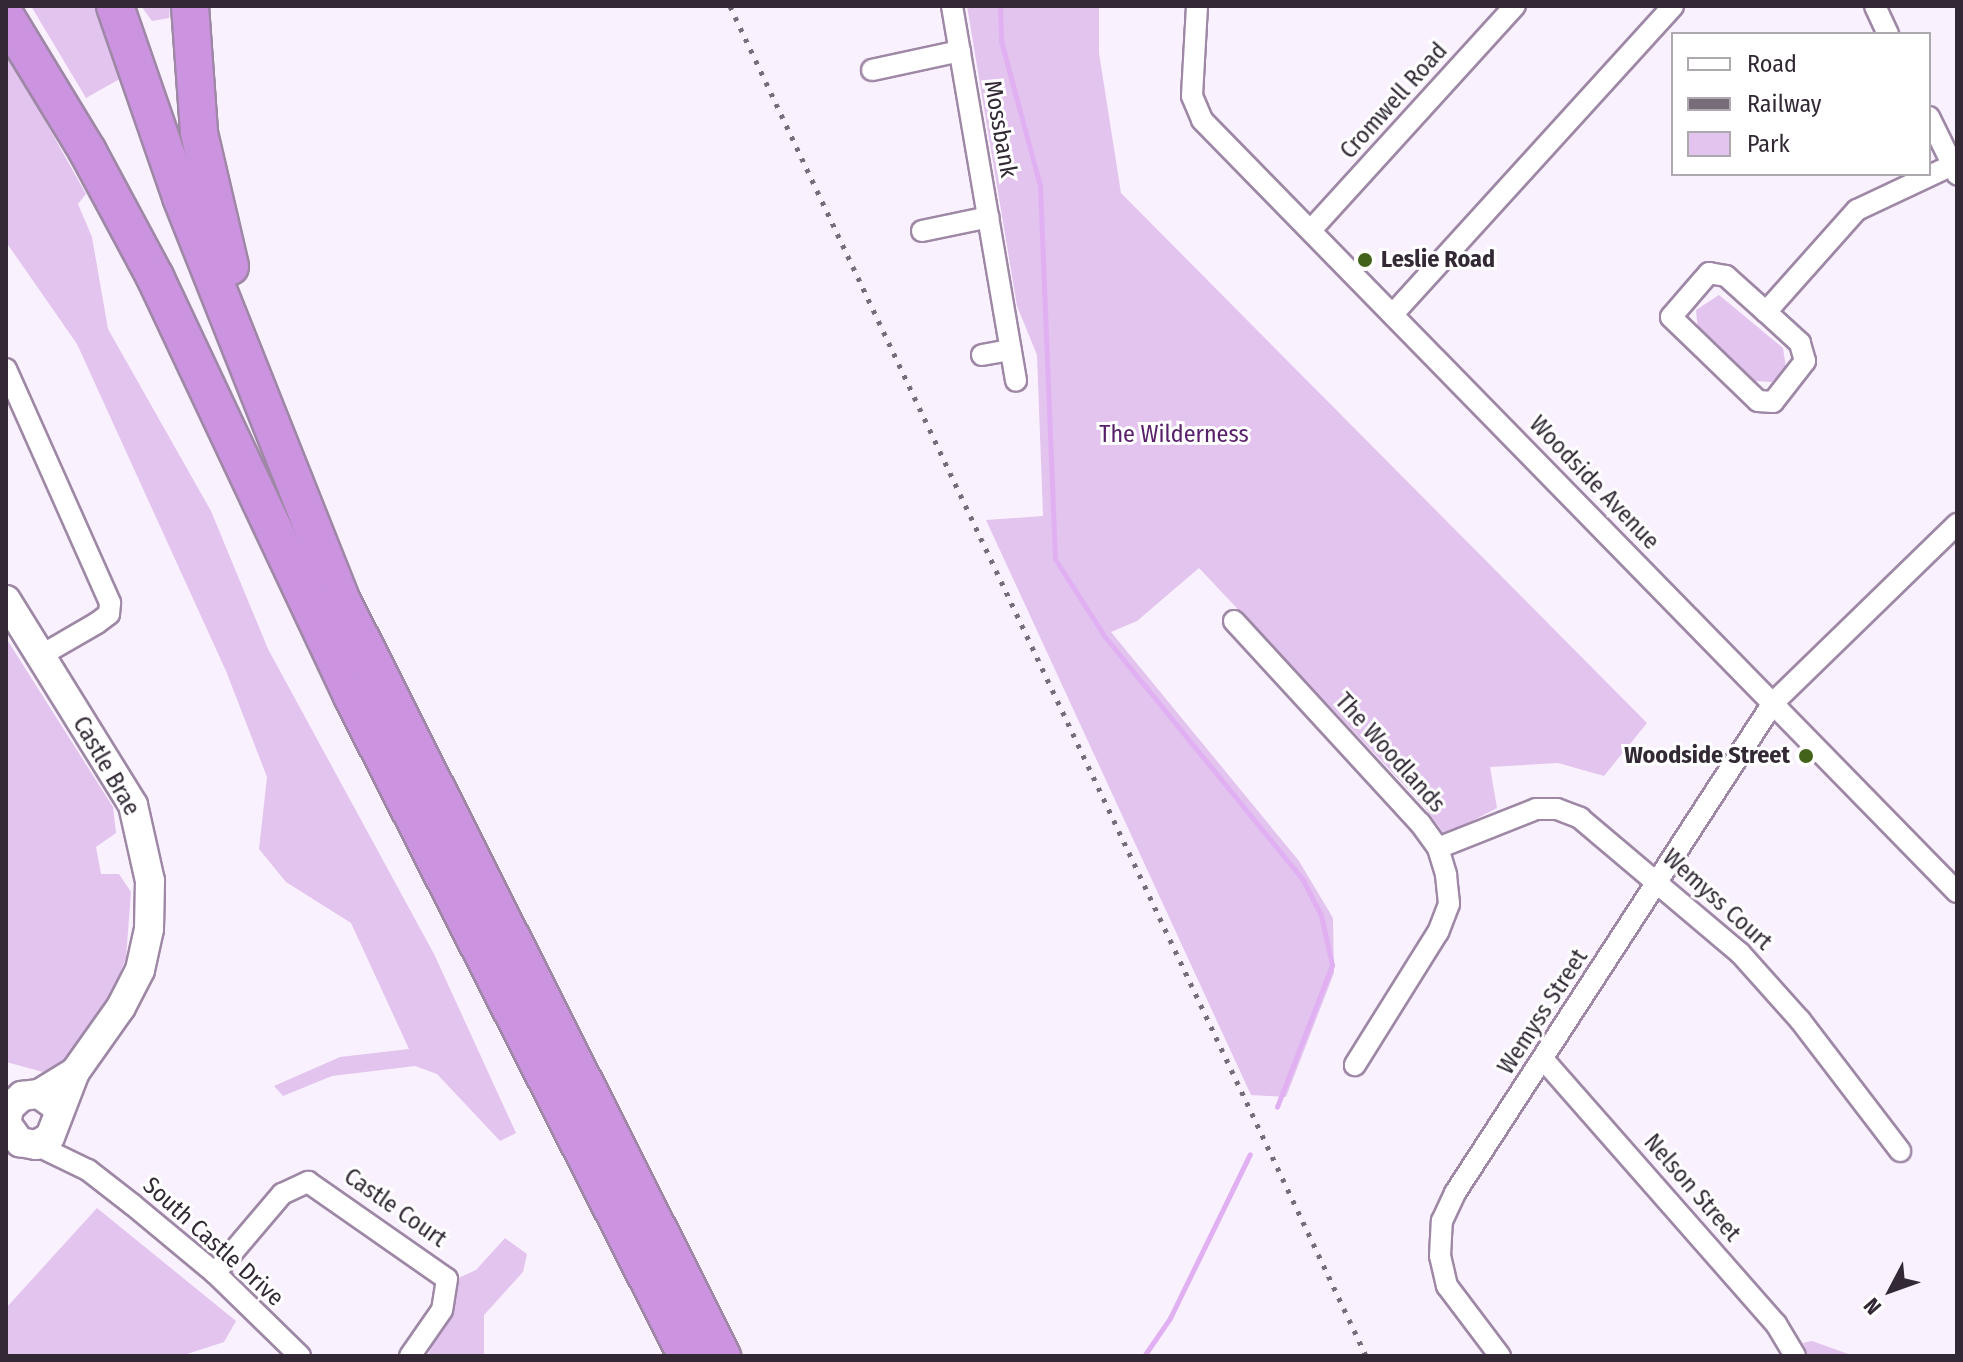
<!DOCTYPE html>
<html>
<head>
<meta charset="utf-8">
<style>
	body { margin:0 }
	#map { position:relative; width:1963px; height:1362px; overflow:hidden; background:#faf1fe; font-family:"Fira Sans Condensed",sans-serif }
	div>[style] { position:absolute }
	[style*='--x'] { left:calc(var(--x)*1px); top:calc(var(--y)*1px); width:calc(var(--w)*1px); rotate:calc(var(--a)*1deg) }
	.green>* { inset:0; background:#e3c4ef }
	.stream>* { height:5px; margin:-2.5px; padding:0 2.5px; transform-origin:2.5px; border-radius:2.5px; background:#e0b0f2 }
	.roads { filter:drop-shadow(2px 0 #9e88a6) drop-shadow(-2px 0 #9e88a6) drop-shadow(0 2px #9e88a6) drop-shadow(0 -2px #9e88a6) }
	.street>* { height:20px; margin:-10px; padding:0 10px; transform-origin:10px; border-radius:10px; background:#fff }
	.secondary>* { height:28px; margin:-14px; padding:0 14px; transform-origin:14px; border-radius:14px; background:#fff }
	.highway>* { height:36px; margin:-18px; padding:0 18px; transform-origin:18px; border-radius:18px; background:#cc94e0 }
	.rail>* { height:5px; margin-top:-2.5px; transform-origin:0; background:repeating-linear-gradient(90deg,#766d79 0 4px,transparent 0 12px) }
	.dots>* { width:22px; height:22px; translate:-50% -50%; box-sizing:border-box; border:4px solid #fff; border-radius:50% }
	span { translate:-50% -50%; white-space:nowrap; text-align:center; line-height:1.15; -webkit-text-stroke:6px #fff; paint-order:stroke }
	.street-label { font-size:24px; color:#322935 }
	.poi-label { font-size:24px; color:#322935; font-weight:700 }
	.left { translate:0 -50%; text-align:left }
	.right { translate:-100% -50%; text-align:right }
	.park-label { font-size:24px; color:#59206c }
	.frame { position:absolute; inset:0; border:8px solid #322935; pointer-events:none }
	.legend { position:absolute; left:1671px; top:32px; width:260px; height:144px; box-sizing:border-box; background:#fff; border:2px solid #ada9ae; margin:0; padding:10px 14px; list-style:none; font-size:24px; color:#322935 }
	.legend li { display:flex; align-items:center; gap:16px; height:40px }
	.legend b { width:40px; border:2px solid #ada9ae }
	.north { position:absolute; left:1851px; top:1250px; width:80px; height:80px; -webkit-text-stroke:6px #fff; paint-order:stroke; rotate:229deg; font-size:22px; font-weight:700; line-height:32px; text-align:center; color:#322935 }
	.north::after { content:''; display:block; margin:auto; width:28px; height:36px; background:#322935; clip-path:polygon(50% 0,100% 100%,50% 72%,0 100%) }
</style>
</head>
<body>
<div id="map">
	<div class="green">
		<i style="clip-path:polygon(31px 6px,102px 6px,125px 76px,86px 98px)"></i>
		<i style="clip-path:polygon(141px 6px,170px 6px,169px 18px,152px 21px)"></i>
		<i style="clip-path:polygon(967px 6px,1099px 6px,1099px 53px,1121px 193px,1647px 723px,1604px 776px,1558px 763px,1490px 767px,1497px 808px,1445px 835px,1423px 805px,1199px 568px,1137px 621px,1111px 632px,1299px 861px,1333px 918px,1334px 973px,1286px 1097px,1251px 1095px,986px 520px,1043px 516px,1037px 355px,1017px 306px)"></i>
		<i style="clip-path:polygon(6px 51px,86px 194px,78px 204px,92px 237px,108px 329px,211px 511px,268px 649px,434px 954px,516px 1133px,500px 1141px,437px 1074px,415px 1066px,332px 1076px,283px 1096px,274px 1086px,340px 1057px,409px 1049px,351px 923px,286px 882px,259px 849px,267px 777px,226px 671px,77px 344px,6px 242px)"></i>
		<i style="clip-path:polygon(1719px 295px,1783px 348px,1786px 368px,1772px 382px,1753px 381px,1698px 332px,1696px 310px)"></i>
		<i style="clip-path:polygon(6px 638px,113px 807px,116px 833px,96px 847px,101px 874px,119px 874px,131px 892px,126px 958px,111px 994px,85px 1037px,61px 1062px,43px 1072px,6px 1062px)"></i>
		<i style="clip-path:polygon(97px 1208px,236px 1321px,224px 1342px,181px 1356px,6px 1356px,6px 1308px)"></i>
		<i style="clip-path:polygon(505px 1238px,527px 1254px,523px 1272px,484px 1315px,484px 1356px,428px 1356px,454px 1280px,476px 1270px)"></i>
		<i style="clip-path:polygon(1812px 1341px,1854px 1356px,1809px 1356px,1803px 1343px)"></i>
	</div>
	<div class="stream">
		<i style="--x:1000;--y:6;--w:35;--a:88"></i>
		<i style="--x:1001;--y:41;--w:150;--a:74.9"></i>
		<i style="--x:1040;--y:186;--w:373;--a:87.7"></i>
		<i style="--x:1055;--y:559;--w:93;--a:57.3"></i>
		<i style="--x:1105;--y:637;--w:313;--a:50.8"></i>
		<i style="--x:1303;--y:880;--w:39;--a:63"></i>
		<i style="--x:1321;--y:915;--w:51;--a:77.6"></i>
		<i style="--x:1332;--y:965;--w:152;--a:111.2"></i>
		<i style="--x:1144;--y:1356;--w:46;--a:-55.6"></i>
		<i style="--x:1170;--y:1318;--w:182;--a:-64"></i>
	</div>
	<div class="roads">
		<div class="street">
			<i style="--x:952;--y:6;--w:380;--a:80.3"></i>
			<i style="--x:1197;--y:6;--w:90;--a:93.2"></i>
			<i style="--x:1192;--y:96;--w:26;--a:67"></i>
			<i style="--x:1202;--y:120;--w:1080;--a:45.64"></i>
			<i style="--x:1875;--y:6;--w:31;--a:65"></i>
			<i style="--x:872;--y:70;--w:90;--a:-12.2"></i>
			<i style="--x:1929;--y:117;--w:64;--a:63.8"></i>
			<i style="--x:1311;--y:230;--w:303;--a:-47.7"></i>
			<i style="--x:922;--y:231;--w:68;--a:-11.8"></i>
			<i style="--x:1766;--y:312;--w:54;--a:-138"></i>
			<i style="--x:1726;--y:276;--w:17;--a:-170"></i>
			<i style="--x:1709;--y:273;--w:58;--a:130.8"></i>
			<i style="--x:1671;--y:317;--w:121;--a:44"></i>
			<i style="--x:1758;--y:401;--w:15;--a:4"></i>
			<i style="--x:1773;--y:402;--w:52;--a:-52"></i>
			<i style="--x:1805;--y:361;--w:19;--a:-106"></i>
			<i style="--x:1800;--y:343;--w:46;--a:-137.6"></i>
			<i style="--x:1766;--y:312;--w:137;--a:-48.3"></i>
			<i style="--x:1857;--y:210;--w:110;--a:-25.2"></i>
			<i style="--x:1393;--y:314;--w:416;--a:-47.7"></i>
			<i style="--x:982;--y:355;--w:29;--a:-10"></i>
			<i style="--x:6;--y:369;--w:256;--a:66"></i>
			<i style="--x:110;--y:603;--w:11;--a:95"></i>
			<i style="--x:109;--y:614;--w:15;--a:143"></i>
			<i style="--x:97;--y:623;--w:66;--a:149.9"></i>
			<i style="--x:1234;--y:621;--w:275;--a:47.4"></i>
			<i style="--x:1420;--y:823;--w:31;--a:54"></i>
			<i style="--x:1438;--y:848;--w:28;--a:73"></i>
			<i style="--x:1446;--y:875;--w:29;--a:84"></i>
			<i style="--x:1449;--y:904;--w:30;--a:111"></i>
			<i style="--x:1438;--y:932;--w:157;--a:122"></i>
			<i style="--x:1438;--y:848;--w:105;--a:-21.7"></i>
			<i style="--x:1536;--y:809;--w:21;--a:0"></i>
			<i style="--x:1557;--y:809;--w:25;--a:21"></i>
			<i style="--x:1580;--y:818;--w:209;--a:40.2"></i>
			<i style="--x:1740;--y:953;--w:90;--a:48.2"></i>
			<i style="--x:1800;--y:1020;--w:165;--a:52.6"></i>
			<i style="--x:1543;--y:1059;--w:353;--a:48.7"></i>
			<i style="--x:1776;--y:1324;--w:37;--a:59"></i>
			<i style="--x:36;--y:1145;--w:58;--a:25.7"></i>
			<i style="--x:88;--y:1170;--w:57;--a:37.9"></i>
			<i style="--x:133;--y:1205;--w:107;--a:39.7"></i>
			<i style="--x:215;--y:1273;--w:119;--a:44.3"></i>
			<i style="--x:215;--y:1273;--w:104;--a:-49.7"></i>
			<i style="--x:282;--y:1194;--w:29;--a:-25"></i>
			<i style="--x:308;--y:1182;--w:169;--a:34.9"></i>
			<i style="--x:447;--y:1279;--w:31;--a:99"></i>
			<i style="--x:442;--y:1310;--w:56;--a:124.8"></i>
			<i style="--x:1500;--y:1356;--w:88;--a:-127.1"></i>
			<i style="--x:1447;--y:1286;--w:31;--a:-103"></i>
			<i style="--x:1440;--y:1256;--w:35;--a:-87"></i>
			<i style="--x:1442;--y:1221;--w:31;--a:-65"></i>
			<i style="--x:1455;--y:1193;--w:584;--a:-57.02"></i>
			<i style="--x:1773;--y:703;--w:257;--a:-44.2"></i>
		</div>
		<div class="secondary">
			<i style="--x:6;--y:600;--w:241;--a:58.2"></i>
			<i style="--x:133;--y:805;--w:78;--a:77.4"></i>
			<i style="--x:150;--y:881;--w:48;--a:91.2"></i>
			<i style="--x:149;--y:929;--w:42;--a:102.4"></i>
			<i style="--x:140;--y:970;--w:42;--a:117.2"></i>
			<i style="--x:121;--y:1007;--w:80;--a:125.3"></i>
			<i style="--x:75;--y:1072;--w:42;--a:148.6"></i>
			<i style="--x:6;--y:1123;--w:24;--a:54"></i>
			<i style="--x:20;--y:1142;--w:16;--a:11"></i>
			<i style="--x:36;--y:1145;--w:16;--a:-30"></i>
			<i style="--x:50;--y:1137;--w:70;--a:-69"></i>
			<i style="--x:6;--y:1125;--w:17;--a:-80"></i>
			<i style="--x:9;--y:1108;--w:18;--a:-43"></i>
			<i style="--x:22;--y:1096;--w:17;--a:-7"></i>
			<i style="--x:39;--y:1094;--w:17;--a:36"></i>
		</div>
		<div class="highway">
			<i style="--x:115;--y:6;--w:202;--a:70.9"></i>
			<i style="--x:181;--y:197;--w:430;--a:68.3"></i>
			<i style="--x:340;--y:597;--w:850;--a:63.28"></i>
			<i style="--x:190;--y:6;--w:127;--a:85.9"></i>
			<i style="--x:199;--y:133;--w:137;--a:76.9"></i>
			<i style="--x:6;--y:17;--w:158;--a:58.7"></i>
			<i style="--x:88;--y:152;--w:142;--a:61.8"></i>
			<i style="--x:155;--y:277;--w:463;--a:64.8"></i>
			<i style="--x:352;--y:696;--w:740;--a:63.09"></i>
		</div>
	</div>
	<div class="rail">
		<i style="--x:730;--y:6;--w:1492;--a:64.77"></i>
	</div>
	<div class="dots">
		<i style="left:1365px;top:260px;background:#426319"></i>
		<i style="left:1806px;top:756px;background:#426319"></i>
	</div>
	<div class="street-label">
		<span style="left:1394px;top:101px;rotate:-48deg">Cromwell Road</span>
		<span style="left:1000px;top:129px;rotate:80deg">Mossbank</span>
		<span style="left:1594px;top:483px;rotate:46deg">Woodside Avenue</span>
		<span style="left:1390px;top:753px;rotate:48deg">The Woodlands</span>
		<span style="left:106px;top:766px;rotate:60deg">Castle Brae</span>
		<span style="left:1717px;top:900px;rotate:42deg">Wemyss Court</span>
		<span style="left:1543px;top:1012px;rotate:-57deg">Wemyss Street</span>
		<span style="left:1692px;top:1188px;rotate:49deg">Nelson Street</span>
		<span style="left:395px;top:1208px;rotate:35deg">Castle Court</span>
		<span style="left:213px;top:1242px;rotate:42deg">South Castle Drive</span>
	</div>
	<div class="poi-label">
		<span class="left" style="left:1381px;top:260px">Leslie Road</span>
		<span class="right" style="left:1790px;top:756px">Woodside Street</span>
	</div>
	<div class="park-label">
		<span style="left:1174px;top:435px">The Wilderness</span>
	</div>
	<div class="frame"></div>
	<ul class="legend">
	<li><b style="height:10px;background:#fff"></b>Road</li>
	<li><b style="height:10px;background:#766d79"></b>Railway</li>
	<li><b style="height:22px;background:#e3c4ef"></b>Park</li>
	</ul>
	<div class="north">N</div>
</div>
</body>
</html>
